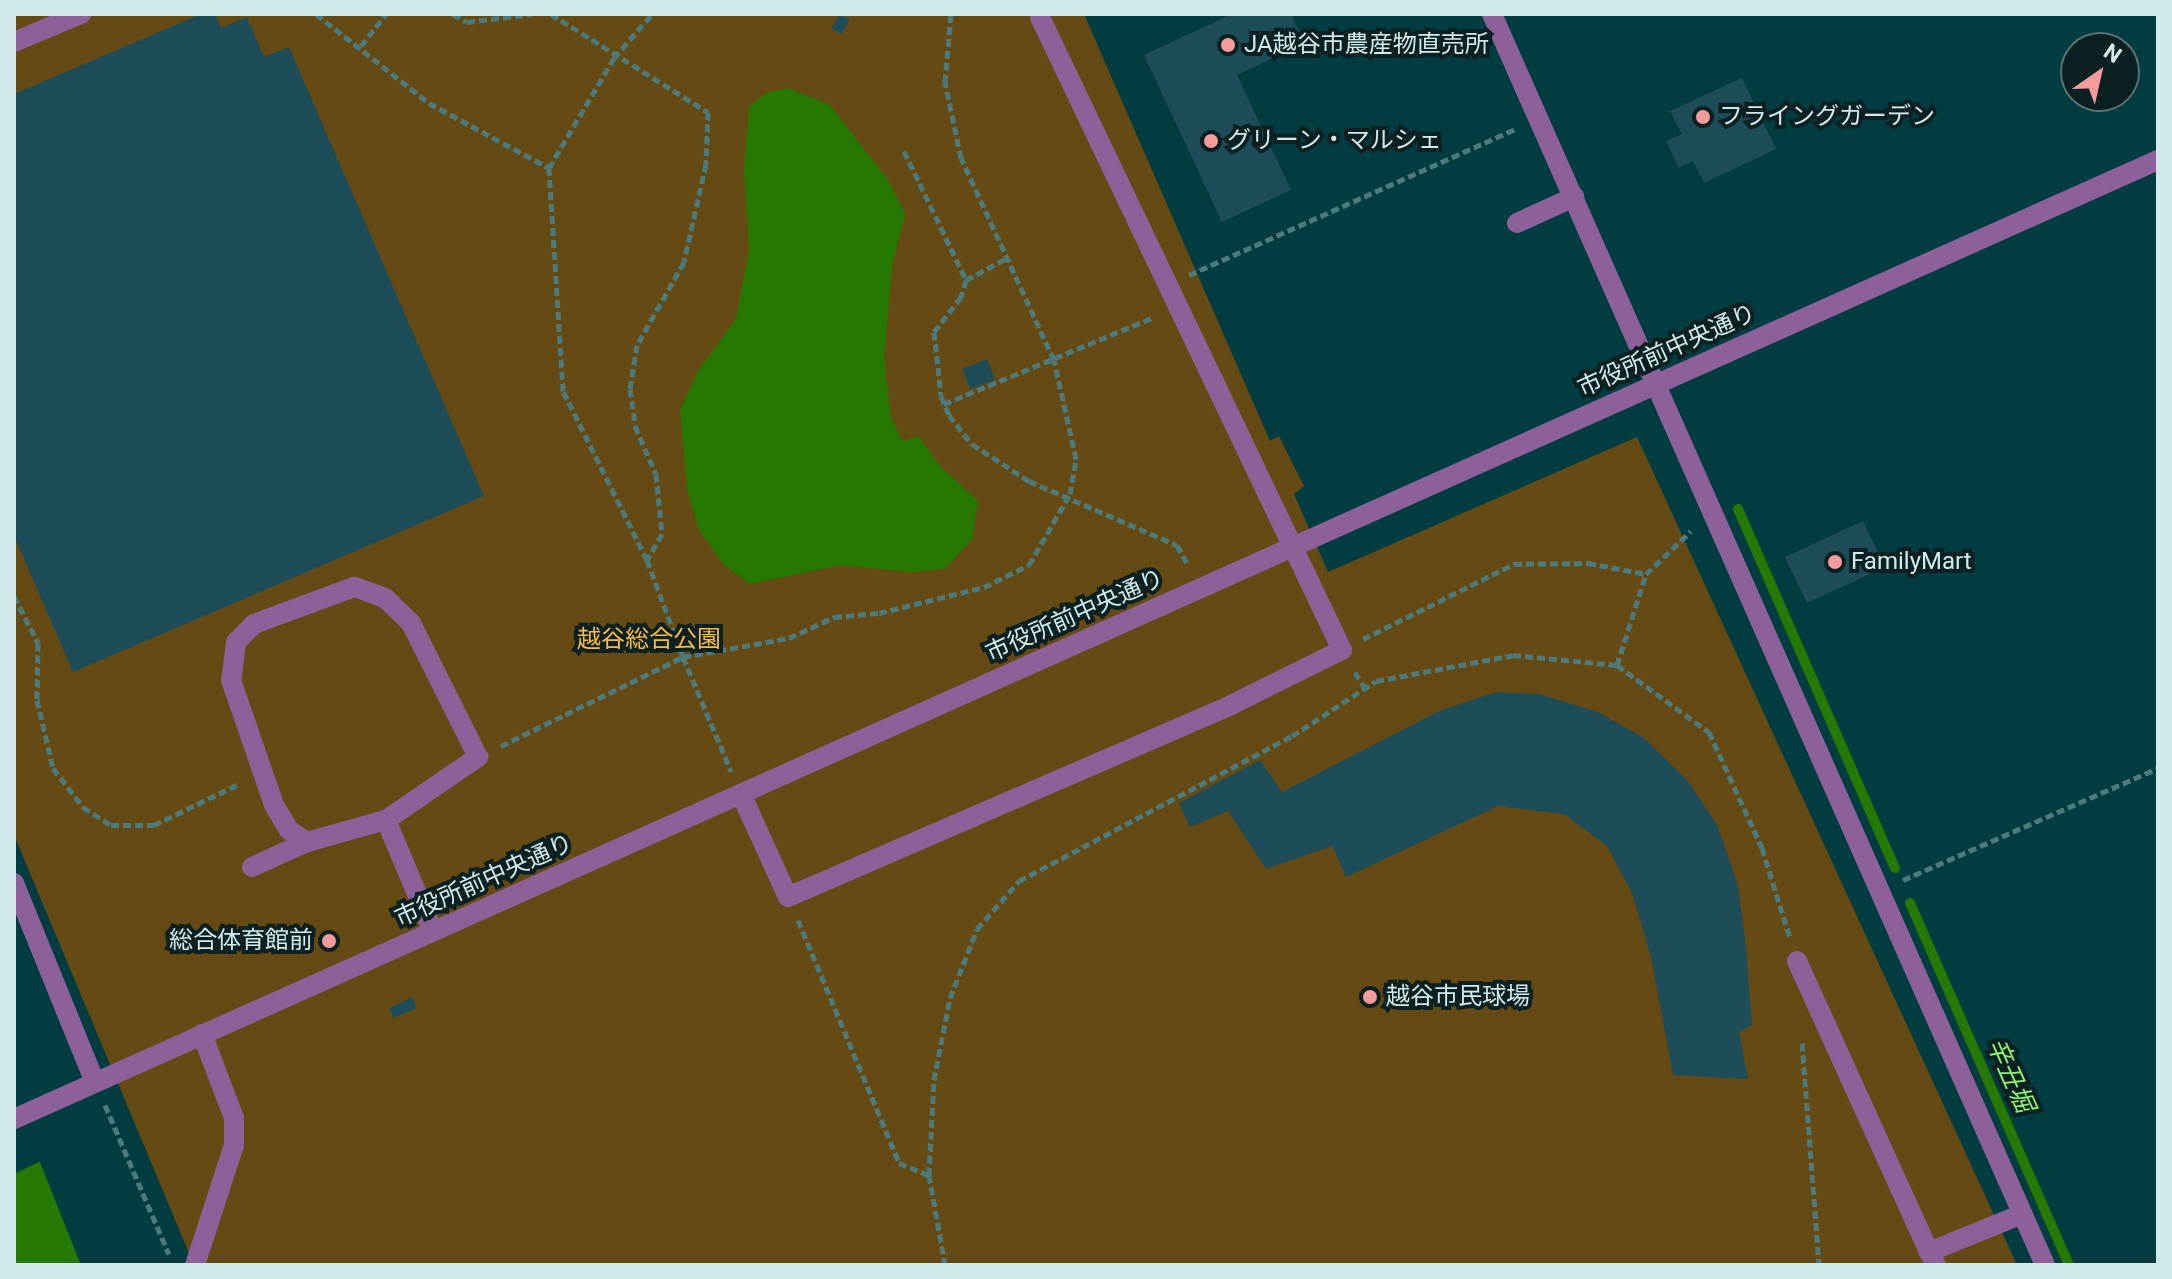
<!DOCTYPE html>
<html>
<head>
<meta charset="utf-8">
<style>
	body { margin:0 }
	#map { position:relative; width:2172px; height:1279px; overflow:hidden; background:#013d40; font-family:Roboto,"Noto Sans JP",sans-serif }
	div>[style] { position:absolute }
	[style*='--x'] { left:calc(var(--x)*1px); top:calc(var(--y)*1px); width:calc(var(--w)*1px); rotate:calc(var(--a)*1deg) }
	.green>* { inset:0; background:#664a13 }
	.water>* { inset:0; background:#267900 }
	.pier>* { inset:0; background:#013d40 }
	.stream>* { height:10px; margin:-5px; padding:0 5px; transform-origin:5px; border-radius:5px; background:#267900 }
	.building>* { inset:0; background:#1e4d5a }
	.path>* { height:5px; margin-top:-2.5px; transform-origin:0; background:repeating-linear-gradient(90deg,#4b7b7d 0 8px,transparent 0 12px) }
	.minor>* { height:20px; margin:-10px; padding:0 10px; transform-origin:10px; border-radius:10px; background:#8d6099 }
	.dots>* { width:22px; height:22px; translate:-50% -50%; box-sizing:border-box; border:4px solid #0b2021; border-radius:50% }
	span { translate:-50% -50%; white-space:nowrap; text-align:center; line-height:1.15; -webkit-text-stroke:8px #0b2021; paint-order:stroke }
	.poi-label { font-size:24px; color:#d0eaeb }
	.left { translate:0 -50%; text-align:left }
	.right { translate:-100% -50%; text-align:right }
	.street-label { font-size:24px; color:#d0eaeb }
	.park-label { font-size:24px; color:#febc3e }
	.water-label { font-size:26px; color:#8ef372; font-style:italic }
	.frame { position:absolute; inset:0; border:16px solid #d0eaeb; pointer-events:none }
	.north { position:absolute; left:2060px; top:32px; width:80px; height:80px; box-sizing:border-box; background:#0b2021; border:2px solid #5a7172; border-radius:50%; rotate:34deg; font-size:22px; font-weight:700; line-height:32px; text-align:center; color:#d0eaeb }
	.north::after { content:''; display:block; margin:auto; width:28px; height:36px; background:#f59b9c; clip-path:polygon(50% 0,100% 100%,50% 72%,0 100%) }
</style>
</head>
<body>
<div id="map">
	<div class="green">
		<i style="clip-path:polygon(14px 14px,1084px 14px,1270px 441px,1279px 436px,1304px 486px,1294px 494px,1328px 572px,1637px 437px,2017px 1265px,194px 1265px,14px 835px)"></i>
	</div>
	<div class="water">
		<i style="clip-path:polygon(788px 88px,830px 105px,888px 180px,905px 214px,892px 265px,884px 360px,891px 418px,902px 441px,918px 436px,940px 466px,978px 501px,972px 539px,945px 569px,911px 572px,841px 565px,750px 584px,723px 564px,698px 528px,687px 488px,680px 410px,698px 371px,736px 319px,749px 250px,744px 169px,749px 107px,766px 93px)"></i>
		<i style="clip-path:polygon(14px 1097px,81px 1265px,14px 1265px)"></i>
	</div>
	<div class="pier">
		<i style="clip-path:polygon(14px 1093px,43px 1160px,14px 1174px)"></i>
	</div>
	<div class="stream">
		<i style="--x:1738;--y:509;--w:392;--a:66.4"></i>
		<i style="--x:1910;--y:903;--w:395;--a:66.3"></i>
	</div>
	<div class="building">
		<i style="clip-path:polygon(201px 14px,215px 14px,221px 28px,247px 17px,264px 57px,289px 47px,484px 496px,73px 672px,14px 536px,14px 94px)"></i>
		<i style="clip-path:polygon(840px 14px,850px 20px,841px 34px,831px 28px)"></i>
		<i style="clip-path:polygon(1232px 14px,1291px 14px,1304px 43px,1237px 75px,1291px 190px,1222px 222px,1144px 55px)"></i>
		<i style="clip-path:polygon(1742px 78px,1776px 149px,1704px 183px,1693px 161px,1679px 168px,1666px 141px,1682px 134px,1670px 111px)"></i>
		<i style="clip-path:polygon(987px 359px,995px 380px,970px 389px,962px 369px)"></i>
		<i style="clip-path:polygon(1863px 521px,1885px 567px,1807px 603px,1785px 557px)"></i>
		<i style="clip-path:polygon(1496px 692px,1539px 694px,1598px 712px,1644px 738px,1688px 781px,1717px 825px,1737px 882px,1745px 938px,1752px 1025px,1739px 1032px,1748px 1079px,1673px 1075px,1651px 957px,1632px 893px,1607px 846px,1564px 814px,1498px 806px,1346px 877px,1332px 846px,1266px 869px,1228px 811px,1190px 827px,1179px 803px,1260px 760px,1282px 792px,1439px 711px)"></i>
		<i style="clip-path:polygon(412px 997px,417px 1008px,393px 1018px,389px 1008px)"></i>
	</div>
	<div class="path">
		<i style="--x:316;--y:14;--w:144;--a:38.2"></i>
		<i style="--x:429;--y:103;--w:136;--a:28.4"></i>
		<i style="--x:453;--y:14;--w:16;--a:30"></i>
		<i style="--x:467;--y:22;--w:65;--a:-7"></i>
		<i style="--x:551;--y:14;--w:185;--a:32"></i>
		<i style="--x:708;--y:112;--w:52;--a:92.2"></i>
		<i style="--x:706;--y:164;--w:100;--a:102.7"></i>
		<i style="--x:684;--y:262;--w:95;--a:119.5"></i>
		<i style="--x:637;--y:345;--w:45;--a:99"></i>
		<i style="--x:630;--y:389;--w:37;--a:82"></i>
		<i style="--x:635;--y:426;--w:52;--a:66.4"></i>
		<i style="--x:656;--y:474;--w:60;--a:84.3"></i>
		<i style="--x:662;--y:534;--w:30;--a:120"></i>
		<i style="--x:647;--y:560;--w:103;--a:69.6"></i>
		<i style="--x:683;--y:657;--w:108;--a:-10.2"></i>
		<i style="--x:789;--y:638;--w:50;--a:-25"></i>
		<i style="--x:834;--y:617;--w:45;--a:-5.1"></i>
		<i style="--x:879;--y:613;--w:108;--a:-13.9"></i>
		<i style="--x:984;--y:587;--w:50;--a:-26.1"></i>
		<i style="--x:1029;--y:565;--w:82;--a:-60"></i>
		<i style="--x:1070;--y:494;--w:36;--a:-80"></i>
		<i style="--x:1076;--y:459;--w:101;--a:-102.5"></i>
		<i style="--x:1054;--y:360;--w:222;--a:-114.7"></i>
		<i style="--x:961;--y:158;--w:78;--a:-101.9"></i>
		<i style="--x:945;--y:82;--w:68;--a:-85"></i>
		<i style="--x:361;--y:46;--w:41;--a:-52"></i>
		<i style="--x:904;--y:151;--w:143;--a:64.3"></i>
		<i style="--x:966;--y:280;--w:18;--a:106"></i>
		<i style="--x:961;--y:297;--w:44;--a:127.6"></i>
		<i style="--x:934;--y:332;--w:64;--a:83.8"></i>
		<i style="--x:941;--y:396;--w:21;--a:67"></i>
		<i style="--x:949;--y:415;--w:37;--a:52"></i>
		<i style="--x:972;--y:444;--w:68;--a:33"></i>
		<i style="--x:1029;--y:481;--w:161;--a:23.4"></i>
		<i style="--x:1177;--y:545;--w:23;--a:61"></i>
		<i style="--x:1189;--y:275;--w:358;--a:-24.1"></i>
		<i style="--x:966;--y:280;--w:44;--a:-28.3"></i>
		<i style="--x:944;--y:404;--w:227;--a:-22.5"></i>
		<i style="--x:647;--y:560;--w:189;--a:-116.4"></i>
		<i style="--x:563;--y:391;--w:223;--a:-93.6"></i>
		<i style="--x:549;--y:168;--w:128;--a:-59.4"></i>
		<i style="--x:614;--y:58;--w:58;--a:-49.2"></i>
		<i style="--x:14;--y:596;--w:53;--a:62.9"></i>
		<i style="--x:38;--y:643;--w:57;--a:91"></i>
		<i style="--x:37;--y:700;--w:70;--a:76.8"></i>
		<i style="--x:53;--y:768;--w:49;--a:52.4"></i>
		<i style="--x:83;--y:807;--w:33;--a:33"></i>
		<i style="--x:111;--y:825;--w:43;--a:0"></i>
		<i style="--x:154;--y:825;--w:94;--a:-25.8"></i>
		<i style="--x:1363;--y:639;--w:169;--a:-26.4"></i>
		<i style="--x:1514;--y:564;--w:74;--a:-0.8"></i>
		<i style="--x:1588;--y:563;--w:59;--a:10.7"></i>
		<i style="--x:1617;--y:665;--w:96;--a:-72.3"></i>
		<i style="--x:1646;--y:574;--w:62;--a:-43.7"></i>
		<i style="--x:1355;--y:672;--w:19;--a:58"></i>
		<i style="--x:501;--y:746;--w:203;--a:-26.1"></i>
		<i style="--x:683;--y:657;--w:124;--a:67.2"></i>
		<i style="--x:1903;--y:880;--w:279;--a:-23.7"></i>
		<i style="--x:798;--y:920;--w:263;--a:67.4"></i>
		<i style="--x:899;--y:1163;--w:32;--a:22"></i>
		<i style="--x:929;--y:1175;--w:91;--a:79.9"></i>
		<i style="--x:1802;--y:1043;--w:223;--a:85.6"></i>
		<i style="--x:105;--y:1105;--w:162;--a:66.8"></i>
		<i style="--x:929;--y:1175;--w:95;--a:-87"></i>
		<i style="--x:934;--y:1080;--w:84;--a:-79"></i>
		<i style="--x:950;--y:998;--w:74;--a:-68.6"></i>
		<i style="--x:977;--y:929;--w:64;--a:-48.8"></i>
		<i style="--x:1019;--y:881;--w:309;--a:-28"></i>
		<i style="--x:1292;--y:736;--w:100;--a:-33.2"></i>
		<i style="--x:1376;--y:681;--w:139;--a:-10.7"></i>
		<i style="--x:1513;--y:655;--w:104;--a:5.5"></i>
		<i style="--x:1617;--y:665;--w:114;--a:36.1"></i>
		<i style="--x:1709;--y:732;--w:128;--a:65.4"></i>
		<i style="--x:1762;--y:848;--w:94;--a:72.7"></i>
	</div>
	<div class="minor">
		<i style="--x:1492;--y:14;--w:1368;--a:66.15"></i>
		<i style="--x:14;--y:42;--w:73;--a:-22.7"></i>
		<i style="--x:1517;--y:223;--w:63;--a:-24.5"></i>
		<i style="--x:741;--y:794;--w:113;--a:65.5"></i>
		<i style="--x:788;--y:897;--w:483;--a:-23.4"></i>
		<i style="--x:1231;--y:705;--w:124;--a:-26.4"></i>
		<i style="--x:1342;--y:650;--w:701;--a:-115.51"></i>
		<i style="--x:386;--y:820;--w:112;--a:-34.4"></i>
		<i style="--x:478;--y:757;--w:150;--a:-116.6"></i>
		<i style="--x:411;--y:623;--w:36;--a:-136"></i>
		<i style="--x:385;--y:598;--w:33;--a:-160"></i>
		<i style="--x:354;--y:587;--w:107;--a:159.7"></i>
		<i style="--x:254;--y:624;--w:25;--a:135"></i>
		<i style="--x:236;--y:642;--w:38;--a:97"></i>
		<i style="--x:231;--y:680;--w:132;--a:71"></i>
		<i style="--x:274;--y:805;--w:29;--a:59"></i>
		<i style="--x:289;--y:830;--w:22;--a:34"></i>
		<i style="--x:307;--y:842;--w:82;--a:-15.6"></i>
		<i style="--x:386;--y:820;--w:121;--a:67.2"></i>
		<i style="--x:252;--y:867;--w:60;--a:-24.4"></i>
		<i style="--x:14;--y:883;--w:215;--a:67.9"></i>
		<i style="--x:1797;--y:961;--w:320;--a:65.6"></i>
		<i style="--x:14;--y:1119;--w:2349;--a:-24.1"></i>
		<i style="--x:195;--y:1265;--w:126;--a:-72"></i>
		<i style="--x:234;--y:1145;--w:27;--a:-90"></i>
		<i style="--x:234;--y:1118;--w:90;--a:-110.9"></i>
		<i style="--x:1936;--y:1265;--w:15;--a:-118"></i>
		<i style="--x:1929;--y:1252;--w:100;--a:-22.2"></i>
	</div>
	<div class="dots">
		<i style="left:1228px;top:45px;background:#f59b9c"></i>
		<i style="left:1703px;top:117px;background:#f59b9c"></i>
		<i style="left:1211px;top:141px;background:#f59b9c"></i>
		<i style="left:1835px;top:562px;background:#f59b9c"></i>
		<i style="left:329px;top:941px;background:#f59b9c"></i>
		<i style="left:1370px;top:997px;background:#f59b9c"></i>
	</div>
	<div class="poi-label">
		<span class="left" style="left:1244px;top:45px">JA越谷市農産物直売所</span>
		<span class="left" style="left:1719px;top:117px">フライングガーデン</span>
		<span class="left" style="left:1227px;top:141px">グリーン・マルシェ</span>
		<span class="left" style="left:1851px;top:562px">FamilyMart</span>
		<span class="right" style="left:313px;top:941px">総合体育館前</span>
		<span class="left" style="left:1386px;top:997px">越谷市民球場</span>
	</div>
	<div class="street-label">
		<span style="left:1667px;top:351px;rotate:-24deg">市役所前中央通り</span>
		<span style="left:1075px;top:616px;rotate:-24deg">市役所前中央通り</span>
		<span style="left:484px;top:881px;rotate:-24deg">市役所前中央通り</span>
	</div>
	<div class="park-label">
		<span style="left:649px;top:640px">越谷総合公園</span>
	</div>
	<div class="water-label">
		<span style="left:2010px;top:1075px;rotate:66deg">辛丑堀</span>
	</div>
	<div class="frame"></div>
	<div class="north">N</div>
</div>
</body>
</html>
